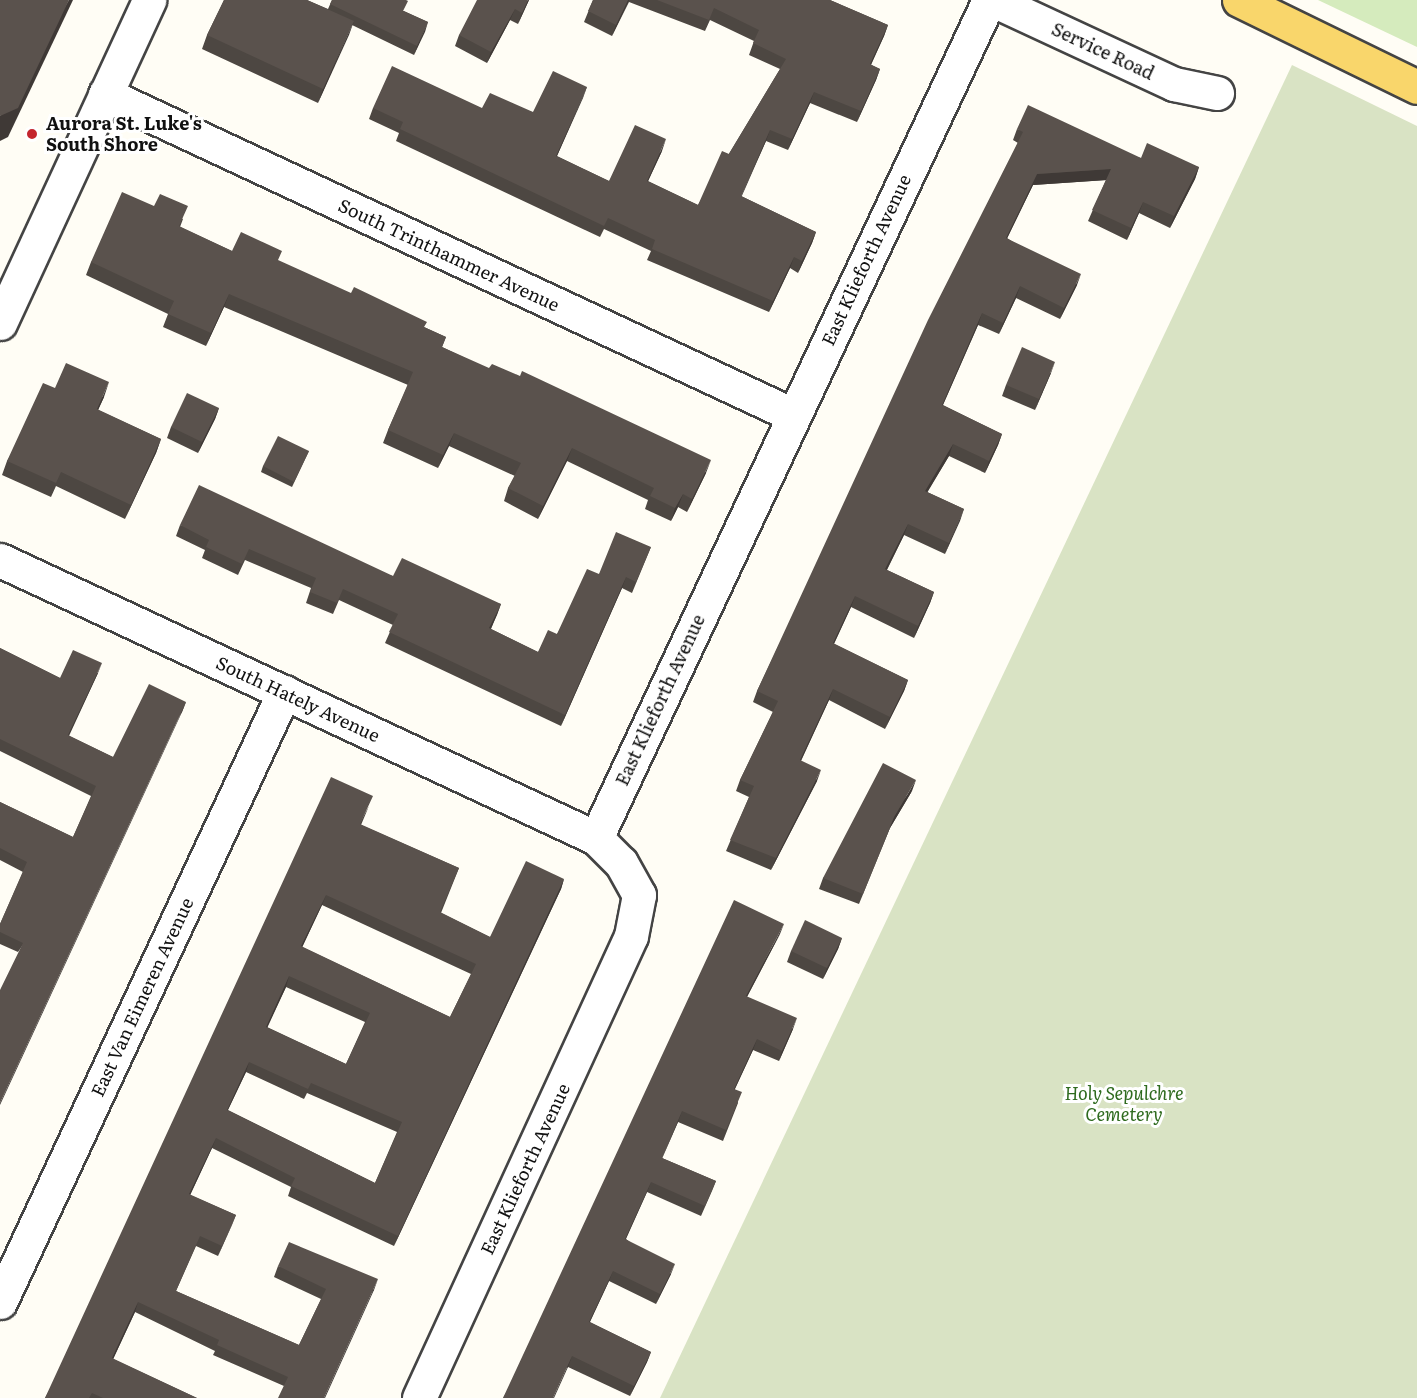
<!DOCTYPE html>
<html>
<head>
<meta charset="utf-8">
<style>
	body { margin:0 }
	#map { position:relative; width:1417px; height:1398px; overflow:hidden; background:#fffdf5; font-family:Literata,serif }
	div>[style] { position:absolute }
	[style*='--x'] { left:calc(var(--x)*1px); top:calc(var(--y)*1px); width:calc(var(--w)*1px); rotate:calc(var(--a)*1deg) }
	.green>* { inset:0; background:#d5ebbd }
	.cemetery>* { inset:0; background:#d9e3c4 }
	.roads { filter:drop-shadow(2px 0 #444) drop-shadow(-2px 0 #444) drop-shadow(0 2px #444) drop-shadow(0 -2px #444) }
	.minor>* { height:33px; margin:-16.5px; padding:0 16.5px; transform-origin:16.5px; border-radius:16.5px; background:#fff }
	.major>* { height:33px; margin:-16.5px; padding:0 16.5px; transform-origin:16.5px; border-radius:16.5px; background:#f9d66b }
	.wall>* { inset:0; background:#4d4742 }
	.shaded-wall>* { inset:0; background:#3f3936 }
	.building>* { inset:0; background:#5a524d }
	.dots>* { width:16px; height:16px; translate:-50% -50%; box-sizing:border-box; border:3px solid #fff; border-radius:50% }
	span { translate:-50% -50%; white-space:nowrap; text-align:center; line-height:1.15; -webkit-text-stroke:6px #fff; paint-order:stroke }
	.street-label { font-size:18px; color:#111 }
	.poi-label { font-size:18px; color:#111; font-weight:700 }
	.left { translate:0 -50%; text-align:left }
	.park-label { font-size:18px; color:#2f6b1f; font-style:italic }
</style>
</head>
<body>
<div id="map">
	<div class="green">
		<i style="clip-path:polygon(1318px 0,1417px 0,1417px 47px)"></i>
	</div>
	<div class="cemetery">
		<i style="clip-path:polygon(1292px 65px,1417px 126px,1417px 1398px,660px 1398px)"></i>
	</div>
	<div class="roads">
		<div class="minor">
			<i style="--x:993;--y:0;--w:200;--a:24.9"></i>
			<i style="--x:1174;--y:84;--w:44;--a:11.8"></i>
			<i style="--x:105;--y:94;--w:759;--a:25.01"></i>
			<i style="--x:0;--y:323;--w:356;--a:-65.2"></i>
			<i style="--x:0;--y:560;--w:658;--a:25.01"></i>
			<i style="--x:0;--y:1302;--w:673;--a:-65.03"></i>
			<i style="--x:419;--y:1398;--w:508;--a:-65.35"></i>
			<i style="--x:631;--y:936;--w:42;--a:-79"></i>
			<i style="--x:639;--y:895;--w:37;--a:-119"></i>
			<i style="--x:621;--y:863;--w:35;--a:-135"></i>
			<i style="--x:596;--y:838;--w:926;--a:-64.87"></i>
		</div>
		<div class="major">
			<i style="--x:1239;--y:0;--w:198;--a:26"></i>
		</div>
	</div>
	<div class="wall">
		<i style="clip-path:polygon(223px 0,307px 0,328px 9px,332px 0,404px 11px,428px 22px,414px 55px,352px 25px,318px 103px,202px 49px,207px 35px,224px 0)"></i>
		<i style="clip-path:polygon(529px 0,518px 24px,510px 20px,487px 63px,455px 46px,459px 35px)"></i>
		<i style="clip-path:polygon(593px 0,830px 0,888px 25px,884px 36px,871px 65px,880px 69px,876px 80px,857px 122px,810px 103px,788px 150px,766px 141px,741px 196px,816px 232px,812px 243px,798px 273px,790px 268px,769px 312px,647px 260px,651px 251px,604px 229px,600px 237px,396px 141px,399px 133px,369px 119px,373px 108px,482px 108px,533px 112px,587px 87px,557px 156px,609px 181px,662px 151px,648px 181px,698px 205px,780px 69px,749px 55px,754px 41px,710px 20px,705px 31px,629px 2px,612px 36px,584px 22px)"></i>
		<i style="clip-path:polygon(1017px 129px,1141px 158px,1199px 167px,1195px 179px,1170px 228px,1139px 213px,1127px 240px,1088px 221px,1106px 180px,1033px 185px,1007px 238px,1077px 285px,1060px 319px,1016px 298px,999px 334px,978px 325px,943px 405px,1002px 434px,998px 445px,985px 473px,949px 456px,927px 492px,964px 509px,945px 554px,904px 535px,887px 570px,934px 592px,930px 603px,914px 638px,851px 607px,834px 644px,908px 680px,904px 691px,885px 729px,829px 700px,801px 761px,817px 781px,771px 870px,726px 851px,749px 797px,736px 791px,740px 780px,773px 712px,753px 702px,757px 691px,1018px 143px,1013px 140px)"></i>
		<i style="clip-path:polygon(154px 206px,183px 219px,180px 227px,232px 251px,278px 261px,446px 337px,442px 347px,706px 473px,687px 512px,678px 507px,671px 521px,645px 509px,648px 500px,567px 461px,538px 519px,504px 501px,508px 488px,515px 476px,449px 446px,438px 468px,383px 443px,388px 430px,408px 385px,224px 307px,206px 346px,163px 327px,168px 314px,86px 275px,91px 262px)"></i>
		<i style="clip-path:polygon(1051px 373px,1035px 410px,1002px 396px,1006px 385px)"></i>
		<i style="clip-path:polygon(55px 388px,104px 397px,98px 410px,161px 439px,156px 453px,125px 519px,56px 486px,51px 497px,2px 475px,7px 461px)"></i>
		<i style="clip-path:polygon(219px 408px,215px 419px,198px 453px,167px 438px,171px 427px)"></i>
		<i style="clip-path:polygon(309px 451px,292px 487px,261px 472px,263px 466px)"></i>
		<i style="clip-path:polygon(180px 525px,393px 576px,501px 604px,491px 629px,538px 652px,557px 634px,599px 574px,651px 547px,632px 593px,622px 588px,561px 726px,385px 643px,393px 625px,339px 600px,333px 614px,306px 603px,311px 588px,245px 560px,238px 575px,202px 558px,205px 550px,176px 536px)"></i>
		<i style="clip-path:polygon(0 648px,60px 678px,98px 673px,69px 736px,113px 757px,186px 702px,182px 712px,18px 952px,0 944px,0 924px,23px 872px,0 860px,0 802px,73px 837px,91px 796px,0 751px)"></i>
		<i style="clip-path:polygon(912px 791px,890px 828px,859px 904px,819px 889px,823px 878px)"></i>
		<i style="clip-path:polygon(evenodd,369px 806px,361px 825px,459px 868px,441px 913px,490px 937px,564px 879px,561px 889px,394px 1246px,288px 1196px,291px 1187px,212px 1148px,190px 1195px,236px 1215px,218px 1256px,196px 1246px,176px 1291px,299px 1345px,321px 1299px,274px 1277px,278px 1266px,374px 1290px,284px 1386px,213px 1355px,215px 1351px,135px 1312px,113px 1359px,197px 1398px,45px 1398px,369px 806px,322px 905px,471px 974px,450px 1017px,302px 947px,322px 905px,369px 806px,286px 987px,365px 1022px,346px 1064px,267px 1027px,286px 987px,369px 806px,246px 1072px,304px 1099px,307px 1093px,397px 1132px,375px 1183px,228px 1110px,246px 1072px)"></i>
		<i style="clip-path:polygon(780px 934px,747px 997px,793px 1029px,779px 1061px,753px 1050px,735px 1089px,738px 1103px,723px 1141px,678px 1122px,662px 1158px,716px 1181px,712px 1191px,701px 1216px,647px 1192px,626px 1239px,671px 1274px,656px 1304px,609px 1281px,590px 1322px,651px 1352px,647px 1362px,630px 1396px,568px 1367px,503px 1398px)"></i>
		<i style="clip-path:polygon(842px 938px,838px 949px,823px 979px,787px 962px,791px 951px)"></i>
	</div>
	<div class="shaded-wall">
		<i style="clip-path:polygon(69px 0,73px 0,8px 137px,0 141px,0 116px)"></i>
		<i style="clip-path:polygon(528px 0,529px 0,518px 24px,522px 13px)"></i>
		<i style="clip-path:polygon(628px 0,629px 0,612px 36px,616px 25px)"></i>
		<i style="clip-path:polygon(515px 9px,510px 20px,487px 63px,491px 52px)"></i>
		<i style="clip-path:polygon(354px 21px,349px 35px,318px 103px,323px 89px)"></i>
		<i style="clip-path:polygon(428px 22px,425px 32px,414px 55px,417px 46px)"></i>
		<i style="clip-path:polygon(888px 25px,884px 36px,866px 75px,870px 64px)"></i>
		<i style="clip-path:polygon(880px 69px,876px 80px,857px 122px,861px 111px)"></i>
		<i style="clip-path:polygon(587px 87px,583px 98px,552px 167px,556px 156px)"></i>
		<i style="clip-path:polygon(814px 92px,810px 103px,788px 150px,792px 139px)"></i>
		<i style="clip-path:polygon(770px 130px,766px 141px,737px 207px,741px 196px)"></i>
		<i style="clip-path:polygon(666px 139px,662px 151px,643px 192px,647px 181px)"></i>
		<i style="clip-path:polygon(1199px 167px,1195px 179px,1170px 228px,1174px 216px)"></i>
		<i style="clip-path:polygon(1111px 169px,1107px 180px,1033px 185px,1002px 249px,1006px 238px,1037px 174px)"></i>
		<i style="clip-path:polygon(1143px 202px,1139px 213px,1127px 240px,1131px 228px)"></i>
		<i style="clip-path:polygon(816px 232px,812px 243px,798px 273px,802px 261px)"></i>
		<i style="clip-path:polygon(794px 257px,790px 268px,769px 312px,773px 301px)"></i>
		<i style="clip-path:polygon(1081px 274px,1077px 285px,1060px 319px,1064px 308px)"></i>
		<i style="clip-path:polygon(1020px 286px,1016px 298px,999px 334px,1003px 323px)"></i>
		<i style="clip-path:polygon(229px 294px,224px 307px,206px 346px,211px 333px)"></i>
		<i style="clip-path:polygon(982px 313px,978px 325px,938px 416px,942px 405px)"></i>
		<i style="clip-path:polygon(1055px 362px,1051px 373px,1035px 410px,1039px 399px)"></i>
		<i style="clip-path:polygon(109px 382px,104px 397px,92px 423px,97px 409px)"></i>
		<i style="clip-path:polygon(219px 408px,215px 419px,198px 453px,202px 442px)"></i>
		<i style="clip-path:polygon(454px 433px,449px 446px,438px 468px,443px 455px)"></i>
		<i style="clip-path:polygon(1002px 434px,998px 445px,985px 473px,989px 461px)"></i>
		<i style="clip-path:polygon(161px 439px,156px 453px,125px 519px,131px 505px)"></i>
		<i style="clip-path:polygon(953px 444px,949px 456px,921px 503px,925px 491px)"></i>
		<i style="clip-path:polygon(572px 448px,567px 461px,538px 519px,543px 506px)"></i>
		<i style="clip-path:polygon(711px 460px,706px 473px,687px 512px,692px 499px)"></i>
		<i style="clip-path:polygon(683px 494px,678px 507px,671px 521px,675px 508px)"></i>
		<i style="clip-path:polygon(964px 509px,960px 521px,945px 554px,949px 543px)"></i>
		<i style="clip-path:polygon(908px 524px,904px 535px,881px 581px,885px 569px)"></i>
		<i style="clip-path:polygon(626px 577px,622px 588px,561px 726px,565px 715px)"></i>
		<i style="clip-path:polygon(934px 592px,930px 603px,914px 638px,918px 626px)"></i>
		<i style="clip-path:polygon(855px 596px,851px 607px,829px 654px,833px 643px)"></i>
		<i style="clip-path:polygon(501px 604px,497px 615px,486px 639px,489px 628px)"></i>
		<i style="clip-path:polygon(102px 663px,98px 673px,64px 745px,68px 735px)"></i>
		<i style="clip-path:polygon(908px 680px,904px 691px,885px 729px,890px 717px)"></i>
		<i style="clip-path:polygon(833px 689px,829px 700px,796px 771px,800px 760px)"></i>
		<i style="clip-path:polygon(186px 702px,182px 712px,0 1105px,0 1103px)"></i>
		<i style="clip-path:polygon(821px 770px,817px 781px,771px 870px,776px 858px)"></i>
		<i style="clip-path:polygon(916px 780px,912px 791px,890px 828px,859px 904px,894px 817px)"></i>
		<i style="clip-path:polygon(564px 879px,561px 889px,394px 1246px,398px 1236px)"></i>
		<i style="clip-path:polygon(326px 895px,322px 905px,298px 956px,301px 946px)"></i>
		<i style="clip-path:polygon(784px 924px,780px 934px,742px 1006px,746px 996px)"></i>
		<i style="clip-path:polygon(842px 938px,838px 949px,823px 979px,827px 968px)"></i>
		<i style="clip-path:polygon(289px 976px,286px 987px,263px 1037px,266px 1027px)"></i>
		<i style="clip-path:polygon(797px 1018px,793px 1029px,779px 1061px,782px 1051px)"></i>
		<i style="clip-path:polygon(757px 1039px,753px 1050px,730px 1099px,734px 1089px)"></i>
		<i style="clip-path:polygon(249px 1062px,246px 1072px,223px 1120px,227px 1110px)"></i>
		<i style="clip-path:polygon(682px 1111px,678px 1122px,658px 1168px,662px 1158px)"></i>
		<i style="clip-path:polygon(216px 1138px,212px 1148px,186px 1204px,189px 1194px)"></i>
		<i style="clip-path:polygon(651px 1182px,647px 1192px,621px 1249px,625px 1239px)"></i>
		<i style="clip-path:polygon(236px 1215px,232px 1225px,218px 1256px,222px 1246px)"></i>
		<i style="clip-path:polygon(675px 1264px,671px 1274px,656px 1304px,660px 1294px)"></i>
		<i style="clip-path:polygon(613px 1271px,609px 1281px,585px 1332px,589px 1322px)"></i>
		<i style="clip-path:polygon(378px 1279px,374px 1290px,325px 1398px,324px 1398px)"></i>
		<i style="clip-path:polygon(138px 1302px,135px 1312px,109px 1368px,112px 1358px)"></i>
		<i style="clip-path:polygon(651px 1352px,647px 1362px,630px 1396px,634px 1386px)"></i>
		<i style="clip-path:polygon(572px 1356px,568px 1367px,554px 1398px,553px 1398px)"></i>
	</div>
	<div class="building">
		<i style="clip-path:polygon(0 0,69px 0,18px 108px,0 116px)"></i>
		<i style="clip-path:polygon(224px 0,307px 0,354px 21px,323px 89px,207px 35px)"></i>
		<i style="clip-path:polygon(332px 0,406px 0,408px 1px,403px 11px,428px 22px,417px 46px,330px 4px)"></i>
		<i style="clip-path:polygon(477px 0,528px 0,522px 13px,515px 9px,491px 52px,459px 35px)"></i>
		<i style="clip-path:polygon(593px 0,628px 0,616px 25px,588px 11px)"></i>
		<i style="clip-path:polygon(657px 0,830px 0,888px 25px,870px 64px,880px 69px,861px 111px,814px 92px,792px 139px,770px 130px,741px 196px,816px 232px,802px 261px,794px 257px,773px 301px,652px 249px,655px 240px,608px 218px,604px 226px,400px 129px,403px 122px,373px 108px,392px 66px,482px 108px,490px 93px,533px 112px,553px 71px,587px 87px,556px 156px,609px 181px,635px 125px,666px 139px,647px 181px,698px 205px,722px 151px,729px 154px,786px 59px,753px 43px,759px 30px,714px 8px,709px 20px)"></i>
		<i style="clip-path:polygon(1028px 105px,1141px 158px,1147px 143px,1199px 167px,1174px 216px,1143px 202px,1131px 228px,1092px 210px,1111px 169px,1037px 174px,1006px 238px,1081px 274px,1064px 308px,1020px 286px,1003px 323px,982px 313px,942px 405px,1002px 434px,989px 461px,953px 444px,925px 491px,964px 509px,949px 543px,908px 524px,885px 569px,934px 592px,918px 626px,855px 596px,833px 643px,908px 680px,890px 717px,833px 689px,800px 760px,821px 770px,776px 858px,730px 840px,754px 786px,740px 780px,778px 701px,757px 691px,928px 320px,1023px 132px,1017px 129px)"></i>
		<i style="clip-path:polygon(122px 192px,154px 206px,160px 194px,188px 206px,179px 226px,232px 251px,241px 232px,282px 251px,278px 260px,351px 293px,354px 287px,427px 322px,424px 327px,446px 337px,442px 347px,489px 368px,492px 364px,520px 376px,522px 371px,711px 460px,692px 499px,683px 494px,675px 508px,650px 496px,654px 488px,572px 448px,543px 506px,508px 488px,521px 463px,454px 433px,443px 455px,388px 430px,413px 372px,229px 294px,211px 333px,168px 314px,174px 301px,91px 262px)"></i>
		<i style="clip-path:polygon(1022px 347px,1055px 362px,1039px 399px,1006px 385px)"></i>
		<i style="clip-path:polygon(66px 363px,109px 382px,97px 409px,161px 439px,131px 505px,61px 472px,56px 483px,7px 461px,43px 383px,55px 388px)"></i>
		<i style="clip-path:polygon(187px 393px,219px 408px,202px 442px,171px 427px)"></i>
		<i style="clip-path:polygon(278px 436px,309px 451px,294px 482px,263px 466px)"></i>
		<i style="clip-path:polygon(199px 485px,393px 576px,402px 558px,501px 604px,489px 628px,538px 652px,548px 630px,557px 634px,587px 569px,599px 574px,616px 532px,651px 547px,636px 582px,626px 577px,565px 715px,389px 632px,398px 614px,343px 589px,337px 603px,310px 592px,316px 578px,249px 549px,242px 564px,206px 547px,209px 540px,180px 525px)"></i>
		<i style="clip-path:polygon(0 648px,60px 678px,73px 650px,102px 663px,68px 735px,113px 757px,149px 684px,186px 702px,0 1103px,0 990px,23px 943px,0 932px,0 924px,27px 862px,0 848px,0 802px,73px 837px,96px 786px,0 739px)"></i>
		<i style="clip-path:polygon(883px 763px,916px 780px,894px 817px,863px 894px,823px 878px)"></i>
		<i style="clip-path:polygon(evenodd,331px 777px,373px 796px,360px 824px,459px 868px,440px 912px,490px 937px,526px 861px,564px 879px,398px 1236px,291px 1186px,295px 1178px,216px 1138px,189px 1194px,236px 1215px,222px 1246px,200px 1236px,176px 1291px,299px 1345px,326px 1289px,278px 1266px,289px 1242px,378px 1279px,324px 1398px,278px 1398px,288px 1377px,217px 1345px,219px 1340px,138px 1302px,112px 1358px,197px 1398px,103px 1398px,92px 1393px,89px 1398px,45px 1398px,331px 777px,326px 895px,476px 964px,450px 1017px,301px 946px,326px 895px,331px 777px,289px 976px,370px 1013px,346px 1064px,266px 1027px,289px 976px,331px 777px,249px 1062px,308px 1089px,311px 1083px,402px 1122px,375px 1183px,227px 1110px,249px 1062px)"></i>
		<i style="clip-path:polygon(734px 900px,784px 924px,746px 996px,797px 1018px,782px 1051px,757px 1039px,734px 1089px,742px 1092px,726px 1130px,682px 1111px,662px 1158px,716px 1181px,705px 1206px,651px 1182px,625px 1239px,675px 1264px,660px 1294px,613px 1271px,589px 1322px,651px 1352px,634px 1386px,572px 1356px,553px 1398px,503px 1398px)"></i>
		<i style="clip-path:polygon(805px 920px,842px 938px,827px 968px,791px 951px)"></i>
	</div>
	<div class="dots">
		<i style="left:32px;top:134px;background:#c4262e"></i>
	</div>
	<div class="street-label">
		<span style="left:1103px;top:51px;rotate:25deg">Service Road</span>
		<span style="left:449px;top:255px;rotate:25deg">South Trinthammer Avenue</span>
		<span style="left:866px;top:260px;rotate:-65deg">East Klieforth Avenue</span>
		<span style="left:298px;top:699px;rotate:25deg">South Hately Avenue</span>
		<span style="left:660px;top:700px;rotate:-65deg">East Klieforth Avenue</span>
		<span style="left:142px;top:997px;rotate:-65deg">East Van Eimeren Avenue</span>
		<span style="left:525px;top:1169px;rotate:-65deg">East Klieforth Avenue</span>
	</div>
	<div class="poi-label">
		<span class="left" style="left:46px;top:134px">Aurora St. Luke's<br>South Shore</span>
	</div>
	<div class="park-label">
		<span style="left:1124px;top:1104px">Holy Sepulchre<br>Cemetery</span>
	</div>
</div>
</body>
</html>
